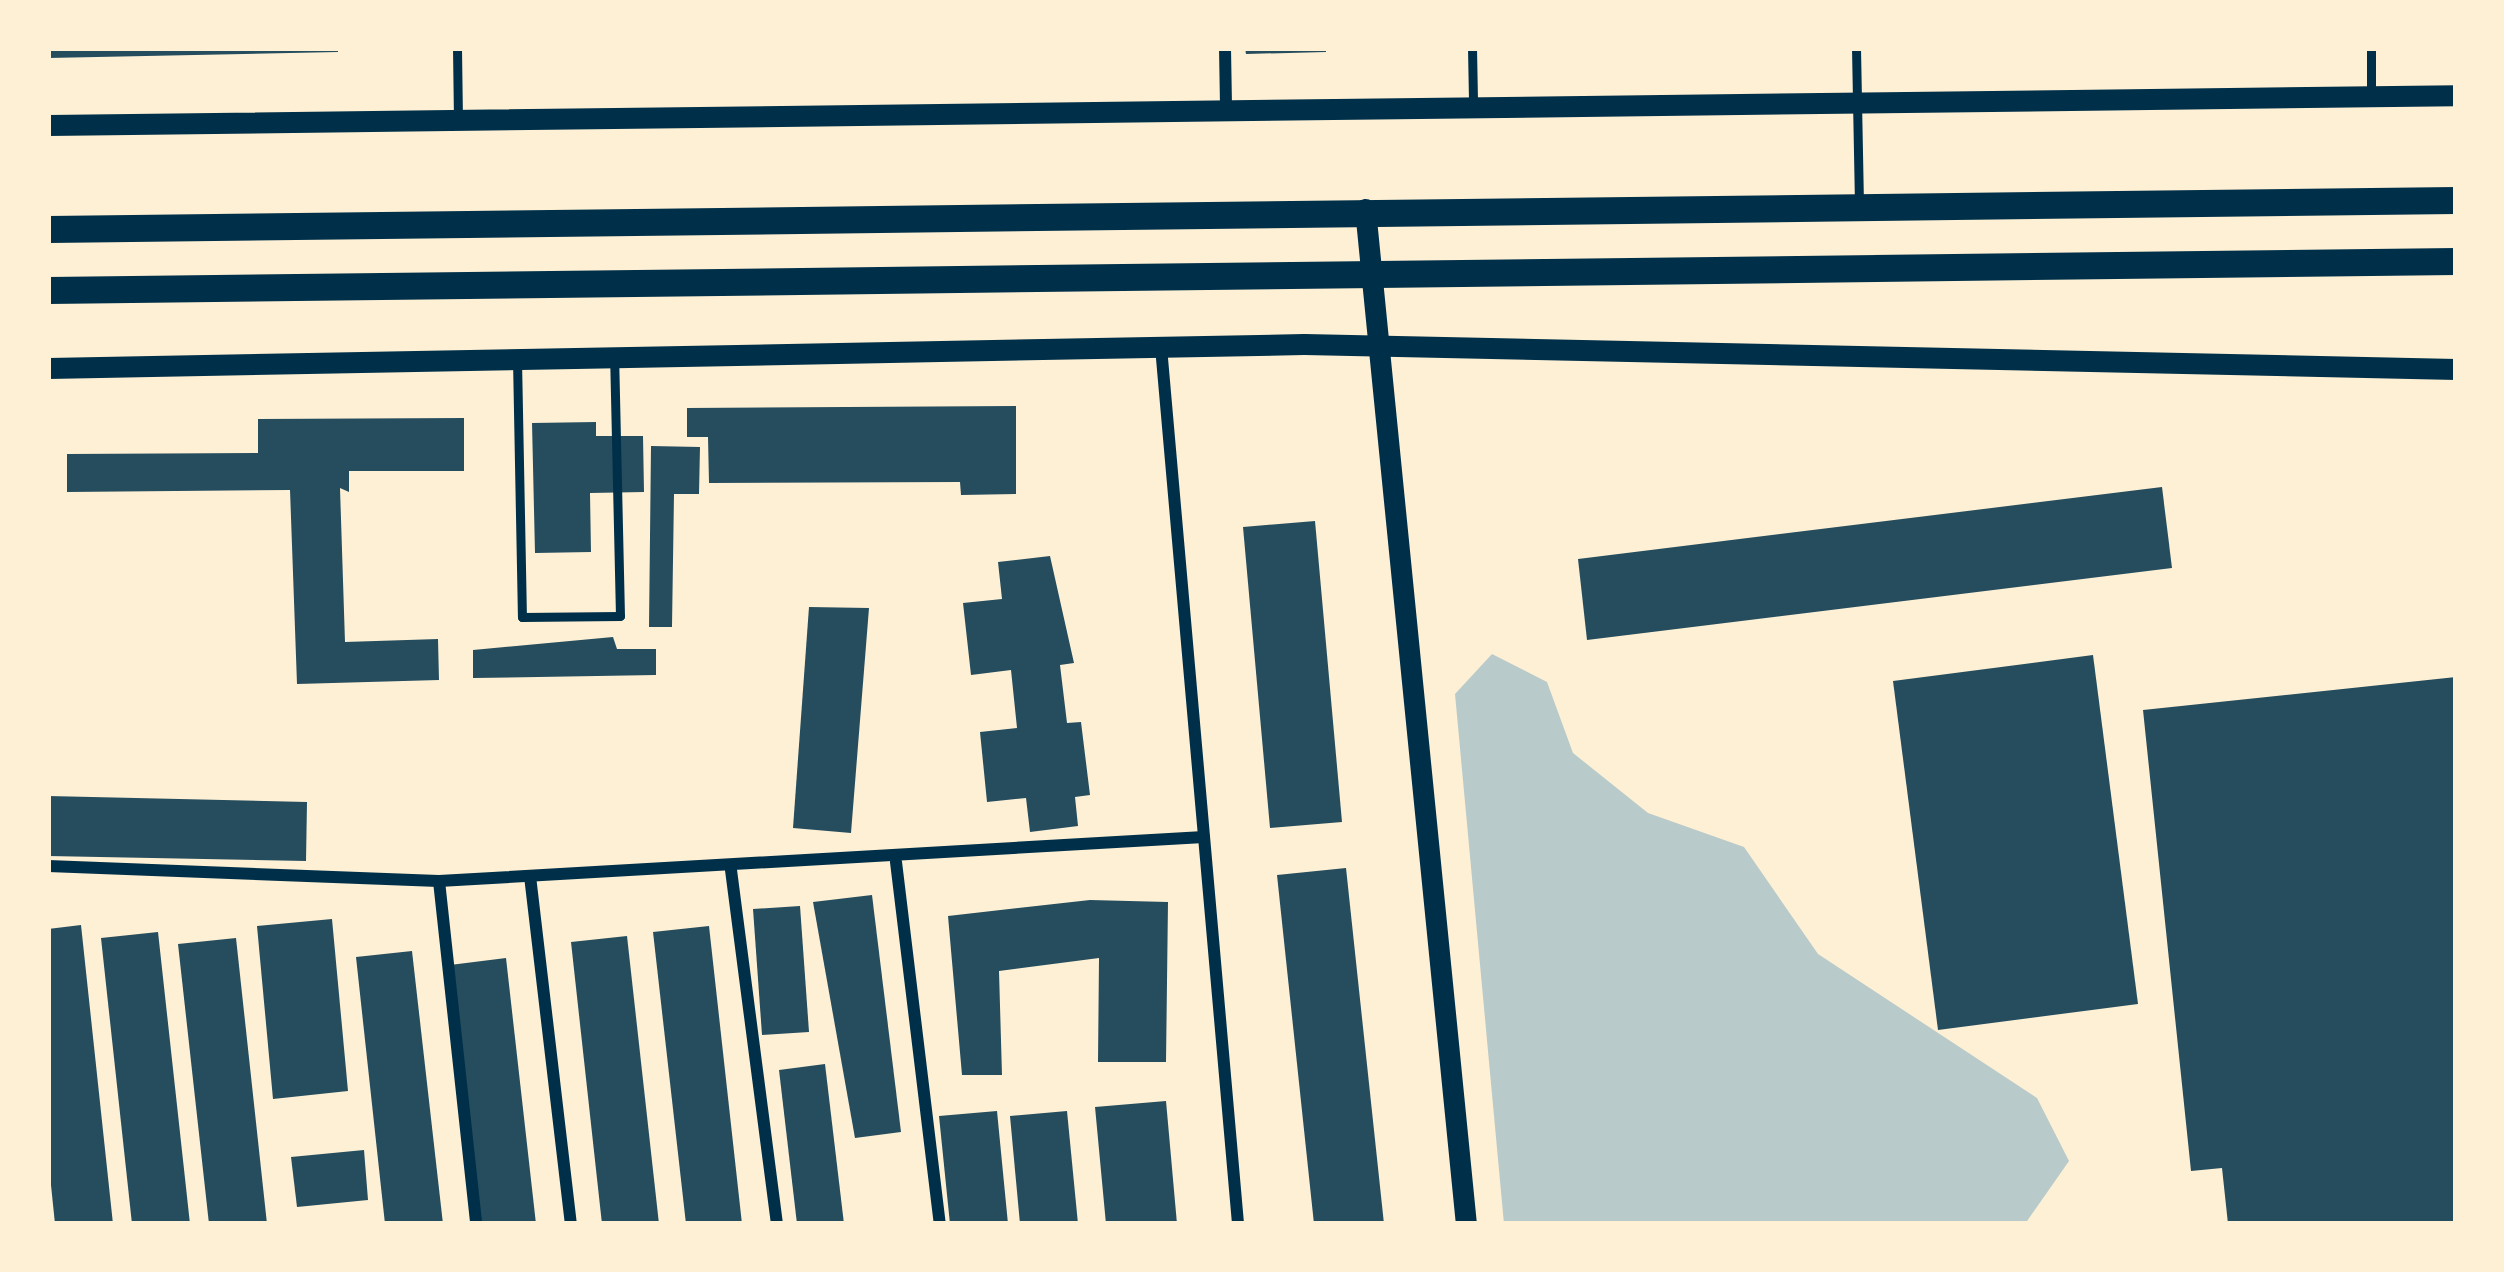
<!DOCTYPE html>
<html>
<head>
<meta charset="utf-8">
<style>
	body { margin:0 }
	#map { position:relative; width:2504px; height:1272px; overflow:hidden; background:#fdf0d5; font-family:Quicksand,sans-serif }
	div>[style] { position:absolute }
	[style*='--x'] { left:calc(var(--x)*1px); top:calc(var(--y)*1px); width:calc(var(--w)*1px); rotate:calc(var(--a)*1deg) }
	.green>* { inset:0; background:#b9caca }
	.building>* { inset:0; background:#264d5e }
	.service>* { height:9px; margin:-4.5px; padding:0 4.5px; transform-origin:4.5px; border-radius:4.5px; background:#003049 }
	.minor>* { height:12px; margin:-6px; padding:0 6px; transform-origin:6px; border-radius:6px; background:#003049 }
	.tertiary>* { height:21px; margin:-10.5px; padding:0 10.5px; transform-origin:10.5px; border-radius:10.5px; background:#003049 }
	.primary>* { height:27px; margin:-13.5px; padding:0 13.5px; transform-origin:13.5px; border-radius:13.5px; background:#003049 }
	span { translate:-50% -50%; white-space:nowrap; text-align:center; line-height:1.15; -webkit-text-stroke:9px #fdf0d5; paint-order:stroke }
	.frame { position:absolute; inset:0; border:51px solid #fdf0d5; pointer-events:none }
</style>
</head>
<body>
<div id="map">
	<div class="green">
		<i style="clip-path:polygon(1492px 654px,1547px 682px,1573px 753px,1648px 813px,1744px 847px,1818px 954px,2037px 1098px,2069px 1161px,2025px 1224px,1504px 1224px,1455px 694px)"></i>
	</div>
	<div class="building">
		<i style="clip-path:polygon(48px 48px,338px 48px,338px 52px,48px 58px)"></i>
		<i style="clip-path:polygon(1245px 48px,1326px 48px,1326px 52px,1246px 54px)"></i>
		<i style="clip-path:polygon(1016px 406px,1016px 494px,961px 495px,960px 482px,709px 483px,708px 437px,687px 437px,687px 408px)"></i>
		<i style="clip-path:polygon(464px 418px,464px 471px,349px 471px,349px 492px,340px 488px,345px 642px,438px 639px,439px 680px,297px 684px,290px 490px,67px 492px,67px 454px,258px 453px,258px 419px)"></i>
		<i style="clip-path:polygon(596px 422px,596px 436px,643px 436px,644px 492px,590px 493px,591px 552px,535px 553px,532px 423px)"></i>
		<i style="clip-path:polygon(651px 446px,700px 447px,699px 494px,674px 494px,672px 627px,649px 627px)"></i>
		<i style="clip-path:polygon(2162px 487px,2172px 568px,1587px 640px,1578px 559px)"></i>
		<i style="clip-path:polygon(1315px 521px,1342px 822px,1270px 828px,1243px 527px)"></i>
		<i style="clip-path:polygon(1050px 556px,1074px 663px,1060px 665px,1067px 723px,1081px 722px,1090px 795px,1075px 797px,1078px 826px,1030px 832px,1026px 798px,987px 802px,980px 732px,1017px 728px,1011px 670px,971px 675px,963px 603px,1002px 599px,998px 562px)"></i>
		<i style="clip-path:polygon(809px 607px,869px 608px,851px 833px,793px 828px)"></i>
		<i style="clip-path:polygon(613px 637px,617px 649px,656px 649px,656px 675px,473px 678px,473px 650px)"></i>
		<i style="clip-path:polygon(2093px 655px,2138px 1004px,1938px 1030px,1893px 681px)"></i>
		<i style="clip-path:polygon(2456px 677px,2456px 1224px,2228px 1224px,2222px 1168px,2191px 1171px,2143px 710px)"></i>
		<i style="clip-path:polygon(48px 796px,307px 802px,306px 861px,48px 856px)"></i>
		<i style="clip-path:polygon(1346px 868px,1384px 1224px,1314px 1224px,1277px 875px)"></i>
		<i style="clip-path:polygon(872px 895px,901px 1132px,855px 1138px,813px 902px)"></i>
		<i style="clip-path:polygon(1090px 900px,1168px 902px,1166px 1062px,1098px 1062px,1099px 958px,999px 971px,1002px 1075px,962px 1075px,948px 916px)"></i>
		<i style="clip-path:polygon(800px 906px,809px 1032px,762px 1035px,753px 909px)"></i>
		<i style="clip-path:polygon(332px 919px,348px 1091px,273px 1099px,257px 926px)"></i>
		<i style="clip-path:polygon(81px 925px,113px 1224px,55px 1224px,48px 1156px,48px 929px)"></i>
		<i style="clip-path:polygon(709px 926px,742px 1224px,686px 1224px,653px 932px)"></i>
		<i style="clip-path:polygon(158px 932px,190px 1224px,132px 1224px,101px 938px)"></i>
		<i style="clip-path:polygon(627px 936px,659px 1224px,602px 1224px,571px 942px)"></i>
		<i style="clip-path:polygon(236px 938px,267px 1224px,209px 1224px,178px 944px)"></i>
		<i style="clip-path:polygon(412px 951px,443px 1224px,385px 1224px,356px 957px)"></i>
		<i style="clip-path:polygon(506px 958px,536px 1224px,479px 1224px,450px 965px)"></i>
		<i style="clip-path:polygon(825px 1064px,844px 1224px,797px 1224px,779px 1070px)"></i>
		<i style="clip-path:polygon(1166px 1101px,1177px 1224px,1106px 1224px,1095px 1107px)"></i>
		<i style="clip-path:polygon(997px 1111px,1008px 1224px,950px 1224px,939px 1116px)"></i>
		<i style="clip-path:polygon(1067px 1111px,1078px 1224px,1020px 1224px,1010px 1116px)"></i>
		<i style="clip-path:polygon(364px 1150px,368px 1200px,297px 1207px,291px 1157px)"></i>
	</div>
	<div class="service">
		<i style="--x:457;--y:48;--w:70;--a:89.2"></i>
		<i style="--x:1472;--y:48;--w:53;--a:88.9"></i>
		<i style="--x:1856;--y:48;--w:157;--a:88.9"></i>
		<i style="--x:2371;--y:48;--w:48;--a:90"></i>
		<i style="--x:517;--y:359;--w:258;--a:88.9"></i>
		<i style="--x:522;--y:617;--w:98;--a:-0.6"></i>
		<i style="--x:620;--y:616;--w:256;--a:-91.3"></i>
	</div>
	<div class="minor">
		<i style="--x:1225;--y:48;--w:56;--a:89"></i>
		<i style="--x:1161;--y:347;--w:880;--a:84.98"></i>
		<i style="--x:896;--y:862;--w:365;--a:83.1"></i>
		<i style="--x:48;--y:866;--w:391;--a:2.2"></i>
		<i style="--x:439;--y:881;--w:766;--a:-3.29"></i>
		<i style="--x:731;--y:870;--w:357;--a:82.6"></i>
		<i style="--x:530;--y:876;--w:350;--a:83.3"></i>
		<i style="--x:439;--y:881;--w:345;--a:83.8"></i>
	</div>
	<div class="tertiary">
		<i style="--x:48;--y:125;--w:2408;--a:-0.71"></i>
		<i style="--x:1365;--y:209;--w:1020;--a:84.32"></i>
		<i style="--x:48;--y:368;--w:1256;--a:-1.09"></i>
		<i style="--x:1304;--y:344;--w:1152;--a:1.24"></i>
	</div>
	<div class="primary">
		<i style="--x:48;--y:229;--w:2408;--a:-0.69"></i>
		<i style="--x:48;--y:290;--w:2408;--a:-0.69"></i>
	</div>
	<div class="frame"></div>
</div>
</body>
</html>
